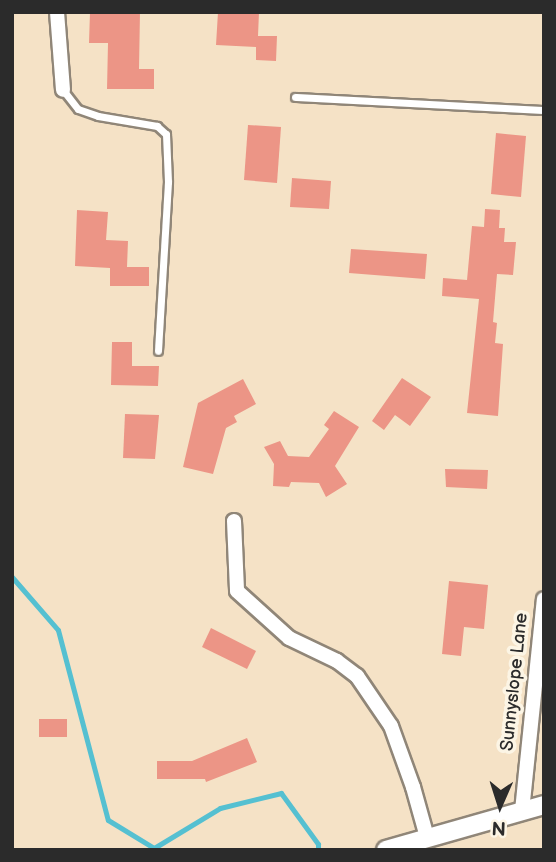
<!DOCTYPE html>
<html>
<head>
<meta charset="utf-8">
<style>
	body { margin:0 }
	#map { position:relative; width:556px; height:862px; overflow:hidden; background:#f5e2c6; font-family:"Balsamiq Sans",sans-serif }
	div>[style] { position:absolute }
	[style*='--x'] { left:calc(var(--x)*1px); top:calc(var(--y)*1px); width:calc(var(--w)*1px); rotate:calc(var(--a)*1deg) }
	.stream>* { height:5px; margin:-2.5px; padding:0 2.5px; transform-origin:2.5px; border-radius:2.5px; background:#55c0d1 }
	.building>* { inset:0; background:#ec9586 }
	.roads { filter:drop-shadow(2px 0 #908678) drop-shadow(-2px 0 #908678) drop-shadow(0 2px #908678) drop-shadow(0 -2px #908678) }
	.service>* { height:7px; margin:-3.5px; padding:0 3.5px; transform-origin:3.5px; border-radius:3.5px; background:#fff }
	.minor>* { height:14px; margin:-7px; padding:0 7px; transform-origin:7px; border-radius:7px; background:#fff }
	.tertiary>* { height:18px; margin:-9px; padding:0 9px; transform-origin:9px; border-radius:9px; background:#fff }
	span { translate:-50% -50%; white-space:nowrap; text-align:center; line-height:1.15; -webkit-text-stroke:7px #fcf5e5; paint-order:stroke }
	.street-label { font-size:18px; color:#2b2b2b }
	.frame { position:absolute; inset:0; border:14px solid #2b2b2b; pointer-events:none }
	.north { position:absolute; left:465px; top:771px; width:70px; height:70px; -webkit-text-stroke:5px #fcf5e5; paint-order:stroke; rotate:183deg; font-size:19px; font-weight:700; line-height:28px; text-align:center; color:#2b2b2b }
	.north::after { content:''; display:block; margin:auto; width:24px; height:32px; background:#2b2b2b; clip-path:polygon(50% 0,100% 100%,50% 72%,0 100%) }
</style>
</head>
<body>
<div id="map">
	<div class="stream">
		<i style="--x:12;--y:577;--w:70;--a:49"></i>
		<i style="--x:58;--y:630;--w:196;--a:75.3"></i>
		<i style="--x:108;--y:820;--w:54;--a:31.3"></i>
		<i style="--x:154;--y:848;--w:77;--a:-31.2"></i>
		<i style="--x:220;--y:808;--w:63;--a:-13.8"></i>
		<i style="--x:281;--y:793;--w:63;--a:54"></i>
		<i style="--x:318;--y:844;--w:6;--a:90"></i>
	</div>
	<div class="building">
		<i style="clip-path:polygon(90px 12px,140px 12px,139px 69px,154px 69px,154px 89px,107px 89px,108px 43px,89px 43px)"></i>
		<i style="clip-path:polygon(218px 12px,259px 12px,258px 36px,277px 36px,276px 61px,256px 60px,256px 47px,216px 45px)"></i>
		<i style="clip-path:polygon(248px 125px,281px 127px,277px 183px,244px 180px)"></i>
		<i style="clip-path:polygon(496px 133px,526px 136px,521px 197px,491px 194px)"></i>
		<i style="clip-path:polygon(292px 178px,331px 181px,329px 209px,290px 207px)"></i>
		<i style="clip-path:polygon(485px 209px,500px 210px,499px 228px,505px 228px,504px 242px,516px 242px,513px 275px,497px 274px,493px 322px,497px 323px,495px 343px,503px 344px,498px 416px,467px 413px,479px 299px,442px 296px,443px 278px,467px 280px,472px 226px,484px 227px)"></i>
		<i style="clip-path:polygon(77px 210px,108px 212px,106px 240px,128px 241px,127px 267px,149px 267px,149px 286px,110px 286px,110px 268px,75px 266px)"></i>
		<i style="clip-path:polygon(351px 249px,427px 254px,425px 279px,349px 273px)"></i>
		<i style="clip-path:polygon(112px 342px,132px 342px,132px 366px,159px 366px,158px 386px,111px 385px)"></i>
		<i style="clip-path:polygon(402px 378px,431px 397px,410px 426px,395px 415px,384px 430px,372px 421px)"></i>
		<i style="clip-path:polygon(243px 379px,256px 404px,234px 416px,237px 422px,226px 428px,213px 474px,183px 467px,198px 403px)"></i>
		<i style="clip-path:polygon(334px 411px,359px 427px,335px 466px,347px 484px,326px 497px,319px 483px,291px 482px,289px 487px,273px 486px,274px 464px,264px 447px,280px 441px,288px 456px,309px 457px,329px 429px,324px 425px)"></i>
		<i style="clip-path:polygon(125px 414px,159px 415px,155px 459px,123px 458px)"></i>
		<i style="clip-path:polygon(445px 469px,488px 470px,487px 489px,446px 487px)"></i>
		<i style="clip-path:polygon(449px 581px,488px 585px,484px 629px,464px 627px,461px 656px,442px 654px)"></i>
		<i style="clip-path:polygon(211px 628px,256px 651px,247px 669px,202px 647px)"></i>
		<i style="clip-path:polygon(39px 719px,67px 719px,67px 737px,39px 737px)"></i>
		<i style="clip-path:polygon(247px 738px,257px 762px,206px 782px,205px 779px,157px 779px,157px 761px,192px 761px)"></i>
	</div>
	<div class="roads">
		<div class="service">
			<i style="--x:63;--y:90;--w:24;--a:52"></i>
			<i style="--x:78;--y:109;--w:21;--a:19"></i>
			<i style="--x:98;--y:116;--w:60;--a:9.6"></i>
			<i style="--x:157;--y:126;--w:12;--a:42"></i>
			<i style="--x:166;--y:134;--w:48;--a:87.6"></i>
			<i style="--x:168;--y:182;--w:169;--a:93.4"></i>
			<i style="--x:295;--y:97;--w:249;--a:3"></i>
		</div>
		<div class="minor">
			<i style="--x:57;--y:12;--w:78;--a:85.6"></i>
			<i style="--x:234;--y:521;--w:70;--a:87.5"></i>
			<i style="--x:237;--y:591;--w:70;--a:42.1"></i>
			<i style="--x:289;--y:638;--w:53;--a:25.6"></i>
			<i style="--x:337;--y:661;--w:25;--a:37"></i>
			<i style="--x:357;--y:676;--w:60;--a:55.8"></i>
			<i style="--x:391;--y:726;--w:65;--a:70.2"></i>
			<i style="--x:413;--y:787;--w:52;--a:74.4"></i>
			<i style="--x:522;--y:811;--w:213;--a:-84.1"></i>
		</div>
		<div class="tertiary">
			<i style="--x:386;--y:850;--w:164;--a:-15.9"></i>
		</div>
	</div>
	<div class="street-label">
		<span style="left:515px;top:682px;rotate:-84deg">Sunnyslope Lane</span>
	</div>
	<div class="frame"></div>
	<div class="north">N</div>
</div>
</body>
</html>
